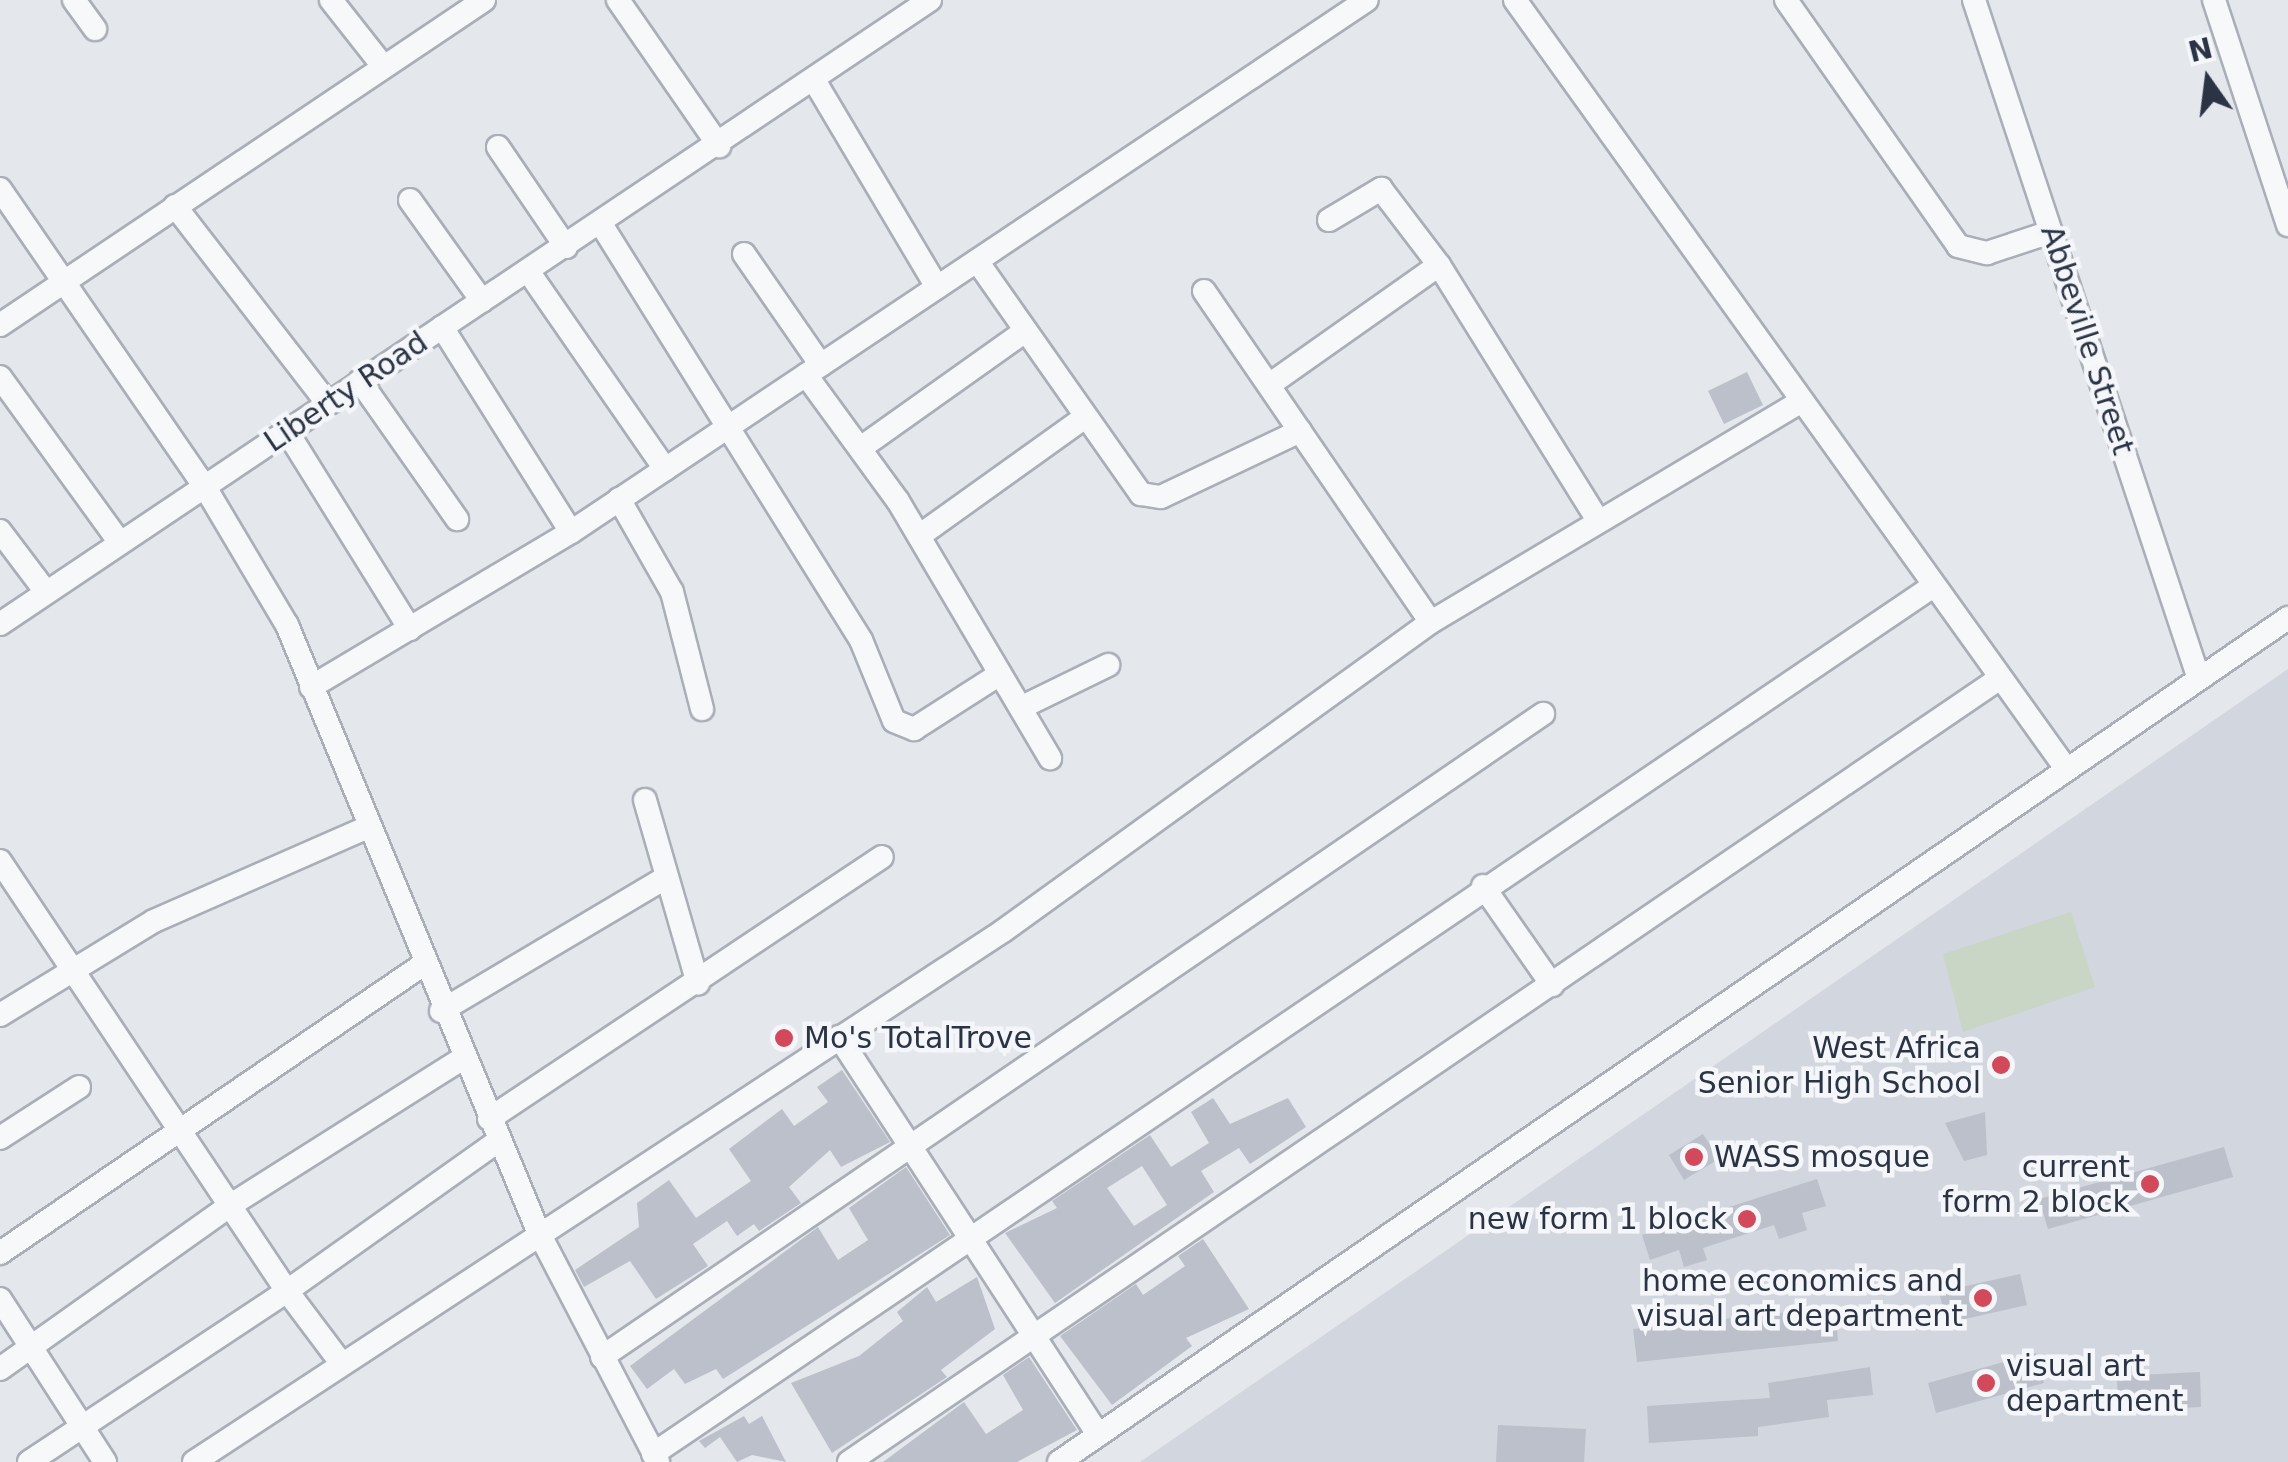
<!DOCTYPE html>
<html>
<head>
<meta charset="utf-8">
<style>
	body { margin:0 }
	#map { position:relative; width:2288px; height:1462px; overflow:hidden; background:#e4e7ec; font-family:"DejaVu Sans",sans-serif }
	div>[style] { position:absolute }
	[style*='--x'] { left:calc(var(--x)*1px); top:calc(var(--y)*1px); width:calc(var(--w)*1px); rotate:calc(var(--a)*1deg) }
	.built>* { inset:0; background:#d2d6de }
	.green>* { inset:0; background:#c9d6c5 }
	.building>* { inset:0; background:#bbc0ca }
	.roads { filter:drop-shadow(2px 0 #a9aeb7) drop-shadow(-2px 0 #a9aeb7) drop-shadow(0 2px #a9aeb7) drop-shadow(0 -2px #a9aeb7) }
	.minor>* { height:22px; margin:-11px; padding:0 11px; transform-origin:11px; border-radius:11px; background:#f7f8fa }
	.dots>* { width:28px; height:28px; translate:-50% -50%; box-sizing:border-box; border:5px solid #f4f6f9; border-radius:50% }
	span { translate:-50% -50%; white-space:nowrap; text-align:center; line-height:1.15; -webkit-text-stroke:9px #f4f6f9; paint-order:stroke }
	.street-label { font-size:30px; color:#2b3445 }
	.poi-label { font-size:30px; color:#2b3445 }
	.left { translate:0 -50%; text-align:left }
	.right { translate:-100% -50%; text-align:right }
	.north { position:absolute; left:2158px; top:30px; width:100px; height:100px; -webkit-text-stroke:8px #f4f6f9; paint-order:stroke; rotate:346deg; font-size:28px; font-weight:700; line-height:40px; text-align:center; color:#2b3445 }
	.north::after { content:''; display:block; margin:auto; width:35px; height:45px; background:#2b3445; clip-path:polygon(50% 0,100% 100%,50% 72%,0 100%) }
</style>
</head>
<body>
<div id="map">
	<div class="built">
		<i style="clip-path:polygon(2288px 669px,2288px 1462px,1140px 1462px)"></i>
	</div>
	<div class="green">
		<i style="clip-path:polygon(2071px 912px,2095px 987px,1963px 1032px,1943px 954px)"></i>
	</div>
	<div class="building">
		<i style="clip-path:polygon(1747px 372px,1763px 405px,1724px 424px,1708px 391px)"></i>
		<i style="clip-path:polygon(842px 1070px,890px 1142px,841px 1167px,830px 1150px,789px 1187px,801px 1203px,759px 1231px,754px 1224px,737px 1236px,727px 1221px,693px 1244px,708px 1266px,656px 1299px,630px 1261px,584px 1287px,575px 1270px,639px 1227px,637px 1203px,669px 1180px,696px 1218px,751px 1181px,729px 1149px,782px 1109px,794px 1126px,828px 1102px,817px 1087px)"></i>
		<i style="clip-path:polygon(evenodd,1213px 1098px,1230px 1124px,1288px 1098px,1306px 1127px,1250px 1164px,1239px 1148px,1201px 1171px,1214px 1192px,1055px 1303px,1005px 1233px,1057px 1208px,1052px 1201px,1150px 1135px,1171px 1167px,1209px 1143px,1191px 1112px,1213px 1098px,1142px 1166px,1167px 1205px,1134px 1226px,1107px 1188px,1142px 1166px)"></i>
		<i style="clip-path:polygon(1985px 1112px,1987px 1155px,1964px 1161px,1945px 1123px)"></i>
		<i style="clip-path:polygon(1703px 1134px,1719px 1159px,1684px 1180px,1669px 1155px)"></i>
		<i style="clip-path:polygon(2224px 1147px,2233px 1177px,2048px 1229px,2039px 1199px)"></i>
		<i style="clip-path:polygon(906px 1167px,950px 1235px,723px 1379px,716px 1369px,685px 1384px,674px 1369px,647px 1389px,630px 1366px,818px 1227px,838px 1260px,868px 1240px,849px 1208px)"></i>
		<i style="clip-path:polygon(1817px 1179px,1826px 1206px,1802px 1213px,1807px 1230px,1779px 1239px,1774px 1225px,1703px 1248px,1707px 1260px,1684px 1267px,1679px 1250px,1650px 1260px,1642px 1235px)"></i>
		<i style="clip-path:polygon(1203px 1239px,1249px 1309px,1186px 1338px,1192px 1346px,1112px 1405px,1060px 1336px,1136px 1284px,1143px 1295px,1185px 1266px,1178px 1256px)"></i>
		<i style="clip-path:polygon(2020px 1274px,2027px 1305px,1947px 1323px,1939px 1292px)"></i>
		<i style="clip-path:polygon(977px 1277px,995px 1329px,941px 1370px,947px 1377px,832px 1453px,791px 1383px,859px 1356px,903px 1321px,897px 1312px,927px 1287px,936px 1302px)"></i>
		<i style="clip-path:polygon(1835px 1307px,1838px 1341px,1637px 1362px,1633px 1329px)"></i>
		<i style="clip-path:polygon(2036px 1353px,2044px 1383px,1936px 1413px,1928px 1383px)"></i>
		<i style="clip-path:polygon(1029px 1357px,1077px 1430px,1017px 1462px,883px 1462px,964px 1402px,986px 1434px,1023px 1410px,1003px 1375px)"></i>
		<i style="clip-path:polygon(1870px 1367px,1873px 1395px,1827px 1400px,1829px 1417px,1758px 1427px,1758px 1436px,1649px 1443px,1647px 1406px,1770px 1398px,1768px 1383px)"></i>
		<i style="clip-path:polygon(2200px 1372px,2201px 1407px,2118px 1411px,2117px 1376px)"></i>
		<i style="clip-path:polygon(744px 1416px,749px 1424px,762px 1416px,786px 1462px,752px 1455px,737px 1462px,720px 1437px,705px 1448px,699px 1441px)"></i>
		<i style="clip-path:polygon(1498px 1425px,1586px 1429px,1584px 1462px,1496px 1462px)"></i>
	</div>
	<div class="roads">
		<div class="minor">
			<i style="--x:74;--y:0;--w:36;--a:54"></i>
			<i style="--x:331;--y:0;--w:84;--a:51.8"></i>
			<i style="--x:618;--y:0;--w:178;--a:55.3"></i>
			<i style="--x:1515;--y:0;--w:947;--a:54.36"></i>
			<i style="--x:1786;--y:0;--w:300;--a:55"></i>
			<i style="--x:1958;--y:246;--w:30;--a:14"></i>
			<i style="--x:1987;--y:253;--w:67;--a:-18.2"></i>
			<i style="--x:1974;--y:0;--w:715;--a:71.67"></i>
			<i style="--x:2214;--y:0;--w:237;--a:71.8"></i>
			<i style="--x:814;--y:80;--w:241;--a:59.3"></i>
			<i style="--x:498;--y:147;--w:121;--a:55.8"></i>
			<i style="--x:0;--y:189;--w:362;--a:55.5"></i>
			<i style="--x:205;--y:487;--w:161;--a:59.3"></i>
			<i style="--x:287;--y:625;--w:656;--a:67.5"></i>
			<i style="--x:538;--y:1231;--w:260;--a:62.5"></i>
			<i style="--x:410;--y:200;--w:124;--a:54.5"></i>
			<i style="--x:175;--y:206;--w:250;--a:52.3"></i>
			<i style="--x:1329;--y:220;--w:61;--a:-30.8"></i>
			<i style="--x:1381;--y:189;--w:96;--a:52.7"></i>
			<i style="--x:601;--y:224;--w:491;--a:58"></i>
			<i style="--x:861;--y:640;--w:87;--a:67.8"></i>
			<i style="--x:894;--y:721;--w:22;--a:22"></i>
			<i style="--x:914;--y:729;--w:102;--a:-32.6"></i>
			<i style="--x:744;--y:254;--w:135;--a:55.3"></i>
			<i style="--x:977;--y:261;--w:285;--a:54.9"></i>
			<i style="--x:1141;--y:494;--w:20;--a:9"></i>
			<i style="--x:1161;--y:497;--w:154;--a:-25.4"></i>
			<i style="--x:528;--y:271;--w:241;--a:55.3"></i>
			<i style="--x:1204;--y:291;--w:401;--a:55.6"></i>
			<i style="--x:0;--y:325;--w:583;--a:-33.88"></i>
			<i style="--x:442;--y:327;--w:242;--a:57.8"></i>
			<i style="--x:806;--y:375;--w:156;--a:53.9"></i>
			<i style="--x:898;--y:501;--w:299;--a:59.4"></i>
			<i style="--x:0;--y:377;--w:205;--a:54.1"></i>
			<i style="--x:360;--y:381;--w:169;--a:54.9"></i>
			<i style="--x:1269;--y:385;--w:208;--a:-35.2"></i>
			<i style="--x:1439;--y:265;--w:301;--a:58.1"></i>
			<i style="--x:288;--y:433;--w:231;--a:58.1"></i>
			<i style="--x:862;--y:447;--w:199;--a:-35.4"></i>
			<i style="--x:619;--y:499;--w:107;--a:60.3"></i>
			<i style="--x:672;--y:592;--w:121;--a:75.6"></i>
			<i style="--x:0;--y:531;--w:76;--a:53"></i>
			<i style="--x:919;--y:536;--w:199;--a:-35.6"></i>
			<i style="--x:0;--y:624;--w:1120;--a:-33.86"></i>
			<i style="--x:311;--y:687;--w:303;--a:-30.8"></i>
			<i style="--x:571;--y:532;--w:957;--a:-33.76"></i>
			<i style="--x:1022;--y:707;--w:96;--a:-26"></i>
			<i style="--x:645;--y:800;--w:191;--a:73.9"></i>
			<i style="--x:0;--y:861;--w:517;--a:56.28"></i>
			<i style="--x:287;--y:1291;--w:259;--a:-35.4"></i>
			<i style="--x:1483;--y:886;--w:121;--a:55.1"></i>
			<i style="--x:441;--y:1011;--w:257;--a:-30.7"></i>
			<i style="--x:0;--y:1015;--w:180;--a:-31.4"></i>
			<i style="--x:154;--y:921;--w:236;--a:-23.7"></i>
			<i style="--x:839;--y:1037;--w:475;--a:56.9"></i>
			<i style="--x:489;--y:1119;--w:472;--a:-33.7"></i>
			<i style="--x:0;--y:1138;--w:94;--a:-32.8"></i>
			<i style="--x:0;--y:1253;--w:510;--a:-34.28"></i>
			<i style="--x:0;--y:1299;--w:194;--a:57.2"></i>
			<i style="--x:602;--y:1357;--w:1140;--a:-34.35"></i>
			<i style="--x:0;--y:1369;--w:287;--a:-35.4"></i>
			<i style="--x:234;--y:1203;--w:270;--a:-32.3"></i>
			<i style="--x:653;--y:1454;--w:1547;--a:-34.14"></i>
			<i style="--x:29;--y:1462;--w:310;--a:-33.5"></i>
			<i style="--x:287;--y:1291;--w:90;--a:53.1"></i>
			<i style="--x:194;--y:1462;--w:968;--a:-33.28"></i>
			<i style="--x:1003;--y:931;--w:528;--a:-35.83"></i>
			<i style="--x:1431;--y:622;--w:428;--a:-30.8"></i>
			<i style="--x:849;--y:1462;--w:1393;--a:-34.26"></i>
			<i style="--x:1059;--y:1462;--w:1491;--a:-34.48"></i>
		</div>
	</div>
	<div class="dots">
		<i style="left:784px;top:1038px;background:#d1495b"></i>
		<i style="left:2001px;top:1065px;background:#d1495b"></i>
		<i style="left:1694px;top:1157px;background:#d1495b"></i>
		<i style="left:2150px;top:1184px;background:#d1495b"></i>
		<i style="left:1747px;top:1219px;background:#d1495b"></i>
		<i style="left:1983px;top:1298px;background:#d1495b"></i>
		<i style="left:1986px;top:1383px;background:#d1495b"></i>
	</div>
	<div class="street-label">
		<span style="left:2087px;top:340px;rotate:72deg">Abbeville Street</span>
		<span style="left:346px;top:392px;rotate:-34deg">Liberty Road</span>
	</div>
	<div class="poi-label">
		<span class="left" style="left:804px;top:1038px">Mo's TotalTrove</span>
		<span class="right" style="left:1981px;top:1065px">West Africa<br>Senior High School</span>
		<span class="left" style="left:1714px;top:1157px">WASS mosque</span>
		<span class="right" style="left:2130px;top:1184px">current<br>form 2 block</span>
		<span class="right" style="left:1727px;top:1219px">new form 1 block</span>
		<span class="right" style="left:1963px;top:1298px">home economics and<br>visual art department</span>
		<span class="left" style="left:2006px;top:1383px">visual art<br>department</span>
	</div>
	<div class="north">N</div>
</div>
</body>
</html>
